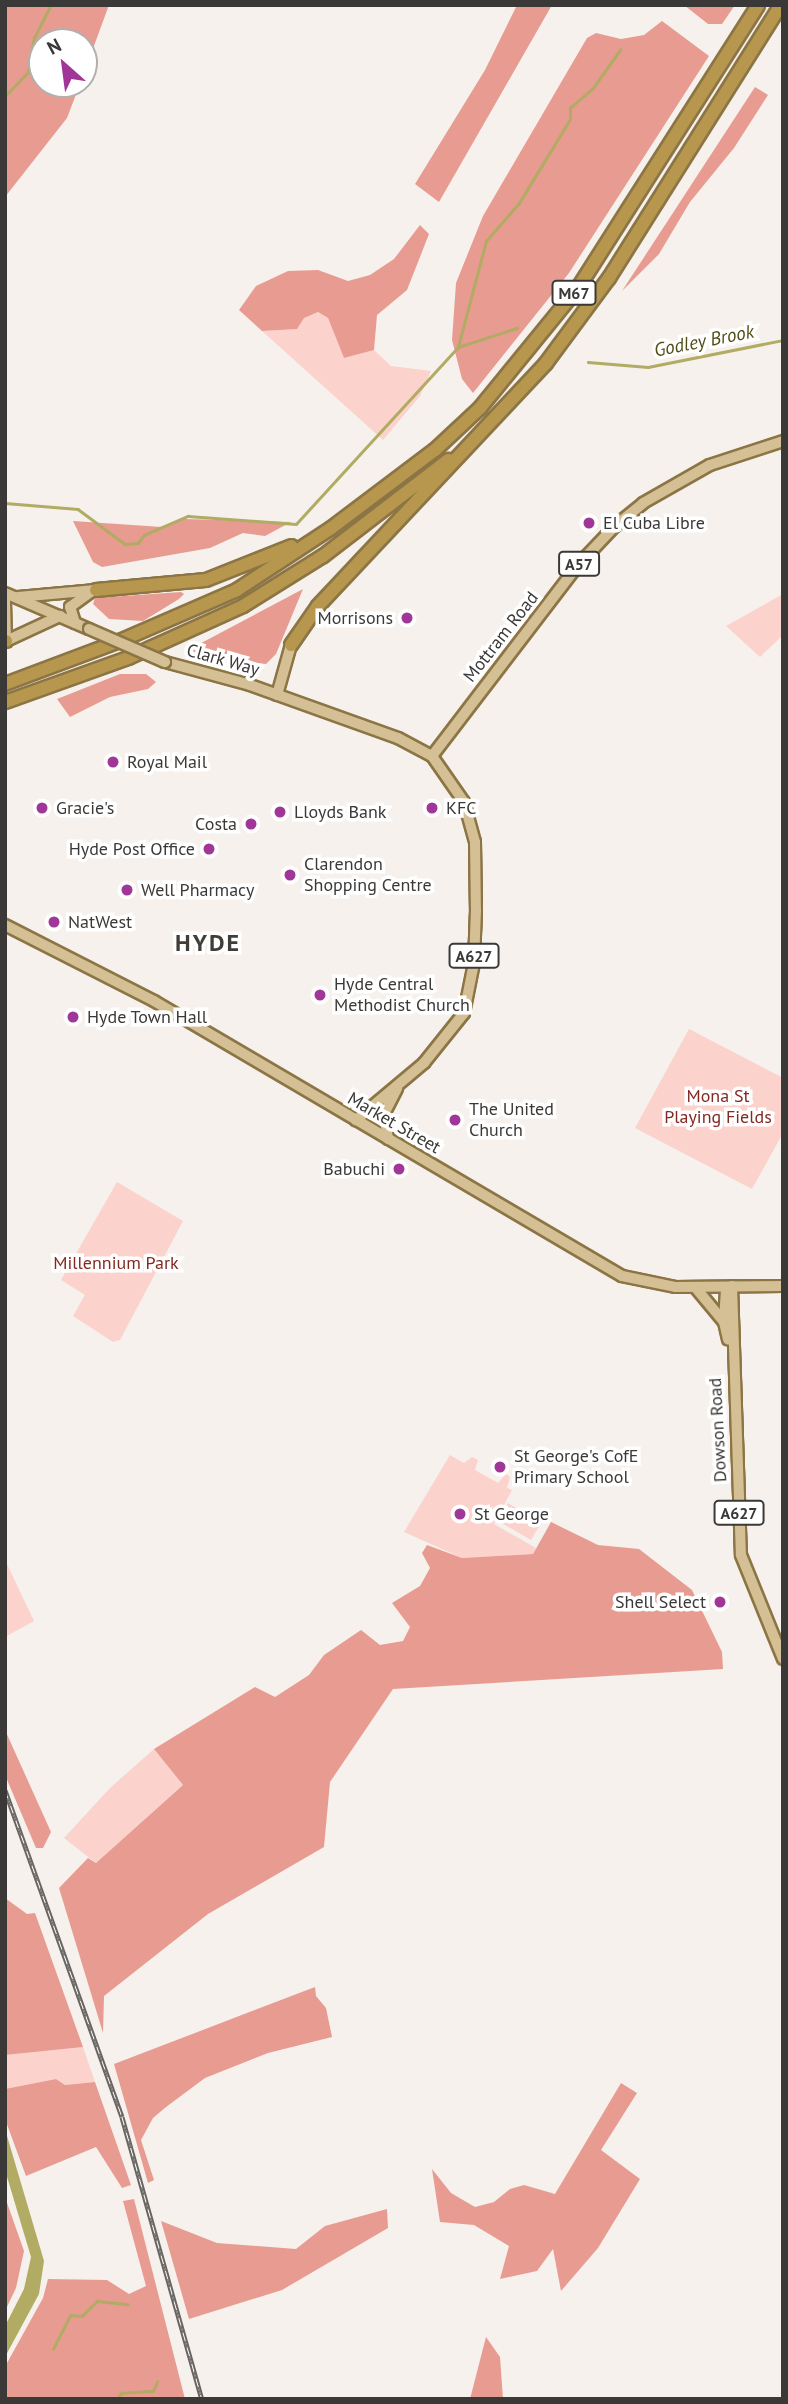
<!DOCTYPE html>
<html>
<head>
<meta charset="utf-8">
<style>
	body { margin:0 }
	#map { position:relative; width:788px; height:2404px; overflow:hidden; background:#f6f1ec; font-family:"PT Sans",sans-serif }
	div>[style] { position:absolute }
	[style*='--x'] { left:calc(var(--x)*1px); top:calc(var(--y)*1px); width:calc(var(--w)*1px); rotate:calc(var(--a)*1deg) }
	.green>* { inset:0; background:#fbd2cc }
	.forest>* { inset:0; background:#e89b91 }
	.water>* { inset:0; background:#b1ab63 }
	.stream>* { height:2.5px; margin:-1.25px; padding:0 1.25px; transform-origin:1.25px; border-radius:1.25px; background:#b1ab63 }
	.roads { filter:drop-shadow(2px 0 #8c7545) drop-shadow(-2px 0 #8c7545) drop-shadow(0 2px #8c7545) drop-shadow(0 -2px #8c7545) }
	.major>* { height:10px; margin:-5px; padding:0 5px; transform-origin:5px; border-radius:5px; background:#d4c094 }
	.highway>* { height:12px; margin:-6px; padding:0 6px; transform-origin:6px; border-radius:6px; background:#b7964d }
	.rail>* { height:5px; margin-top:-2.5px; transform-origin:0; background:repeating-linear-gradient(90deg,#fff 0 8px,#686563 0 16px); box-sizing:border-box; border-block:2px solid #686563 }
	.bridges { filter:drop-shadow(2px 0 #8c7545) drop-shadow(-2px 0 #8c7545) drop-shadow(0 2px #8c7545) drop-shadow(0 -2px #8c7545) }
	.major-bridge>* { height:10px; margin:-5px; padding:0 5px; transform-origin:5px; border-radius:5px; background:#d4c094 }
	.dots>* { width:19px; height:19px; translate:-50% -50%; box-sizing:border-box; border:4px solid #fff; border-radius:50% }
	span { translate:-50% -50%; white-space:nowrap; text-align:center; line-height:1.15; -webkit-text-stroke:7px #fff; paint-order:stroke }
	.shield-label span { padding:2px 5px; background:#fff; border:2px solid; border-radius:5px; -webkit-text-stroke-width:0 }
	.shield-label { font-size:16px; color:#3b3937; font-weight:700 }
	.poi-label { font-size:18px; color:#3b3937 }
	.left { translate:0 -50%; text-align:left }
	.right { translate:-100% -50%; text-align:right }
	.street-label { font-size:18px; color:#3b3937 }
	.park-label { font-size:18px; color:#822922 }
	.water-label { font-size:19px; color:#514d15; font-style:italic }
	.district-label { font-size:24px; color:#413d39; font-weight:700; letter-spacing:2px }
	.frame { position:absolute; inset:0; border:7px solid #3b3937; pointer-events:none }
	.north { position:absolute; left:28px; top:28px; width:70px; height:70px; box-sizing:border-box; background:#fff; border:2px solid #b1b0af; border-radius:50%; rotate:332deg; font-size:19px; font-weight:700; line-height:28px; text-align:center; color:#3b3937 }
	.north::after { content:''; display:block; margin:auto; width:24px; height:32px; background:#9f3698; clip-path:polygon(50% 0,100% 100%,50% 72%,0 100%) }
</style>
</head>
<body>
<div id="map">
	<div class="green">
		<i style="clip-path:polygon(318px 312px,328px 318px,344px 358px,374px 350px,391px 366px,431px 371px,420px 396px,383px 440px,262px 331px,297px 329px,303px 318px)"></i>
		<i style="clip-path:polygon(783px 594px,783px 635px,760px 657px,726px 626px)"></i>
		<i style="clip-path:polygon(689px 1029px,783px 1078px,783px 1133px,752px 1189px,635px 1128px)"></i>
		<i style="clip-path:polygon(117px 1182px,183px 1221px,120px 1340px,113px 1342px,73px 1316px,85px 1295px,61px 1280px)"></i>
		<i style="clip-path:polygon(450px 1455px,464px 1463px,472px 1457px,478px 1460px,475px 1470px,498px 1483px,506px 1474px,510px 1477px,507px 1488px,512px 1490px,494px 1524px,536px 1548px,533px 1554px,462px 1558px,404px 1532px)"></i>
		<i style="clip-path:polygon(508px 1503px,541px 1523px,531px 1540px,498px 1521px)"></i>
		<i style="clip-path:polygon(5px 1560px,34px 1621px,5px 1637px)"></i>
		<i style="clip-path:polygon(154px 1749px,183px 1785px,96px 1863px,64px 1838px,110px 1788px)"></i>
		<i style="clip-path:polygon(83px 2047px,95px 2082px,65px 2085px,56px 2079px,5px 2089px,5px 2055px)"></i>
	</div>
	<div class="forest">
		<i style="clip-path:polygon(5px 5px,109px 5px,84px 73px,84px 42px,42px 42px,42px 84px,80px 84px,67px 118px,5px 197px)"></i>
		<i style="clip-path:polygon(517px 5px,552px 5px,439px 202px,415px 184px,485px 70px)"></i>
		<i style="clip-path:polygon(684px 5px,735px 5px,722px 24px,708px 24px)"></i>
		<i style="clip-path:polygon(662px 21px,709px 56px,569px 273px,473px 393px,462px 379px,452px 340px,456px 283px,483px 216px,587px 38px,596px 33px,621px 39px,644px 35px)"></i>
		<i style="clip-path:polygon(755px 87px,768px 95px,734px 148px,690px 202px,659px 254px,622px 291px)"></i>
		<i style="clip-path:polygon(420px 225px,429px 234px,407px 290px,377px 315px,374px 350px,344px 358px,328px 318px,318px 312px,304px 318px,297px 329px,262px 331px,239px 310px,256px 286px,288px 271px,318px 270px,348px 281px,370px 275px,394px 259px)"></i>
		<i style="clip-path:polygon(185px 519px,291px 522px,265px 536px,243px 533px,210px 548px,102px 567px,93px 562px,73px 521px,162px 527px)"></i>
		<i style="clip-path:polygon(303px 589px,276px 654px,266px 664px,200px 656px,190px 649px)"></i>
		<i style="clip-path:polygon(181px 592px,184px 594px,179px 599px,143px 621px,109px 619px,93px 604px,95px 598px)"></i>
		<i style="clip-path:polygon(120px 674px,146px 674px,156px 682px,148px 689px,110px 697px,70px 717px,57px 699px)"></i>
		<i style="clip-path:polygon(551px 1522px,598px 1545px,639px 1549px,692px 1590px,722px 1652px,723px 1669px,393px 1689px,330px 1782px,324px 1847px,208px 1914px,104px 1996px,103px 2033px,59px 1888px,88px 1858px,96px 1863px,183px 1785px,154px 1749px,255px 1687px,275px 1697px,309px 1675px,324px 1655px,361px 1630px,380px 1645px,403px 1641px,410px 1627px,392px 1603px,420px 1586px,430px 1568px,422px 1553px,427px 1545px,462px 1558px,533px 1554px)"></i>
		<i style="clip-path:polygon(5px 1730px,51px 1832px,43px 1848px,36px 1848px,5px 1775px)"></i>
		<i style="clip-path:polygon(5px 1898px,27px 1914px,35px 1913px,83px 2047px,5px 2055px)"></i>
		<i style="clip-path:polygon(315px 1987px,316px 1996px,326px 2008px,332px 2037px,268px 2053px,205px 2078px,166px 2107px,153px 2118px,141px 2140px,154px 2180px,148px 2183px,114px 2064px)"></i>
		<i style="clip-path:polygon(56px 2079px,65px 2085px,95px 2082px,131px 2185px,122px 2188px,96px 2147px,26px 2176px,5px 2119px,5px 2089px)"></i>
		<i style="clip-path:polygon(621px 2083px,637px 2093px,601px 2150px,640px 2179px,598px 2248px,561px 2291px,553px 2249px,537px 2271px,500px 2279px,509px 2246px,474px 2225px,440px 2222px,432px 2169px,451px 2193px,475px 2207px,494px 2202px,510px 2189px,524px 2185px,555px 2194px)"></i>
		<i style="clip-path:polygon(5px 2197px,24px 2251px,16px 2288px,5px 2311px)"></i>
		<i style="clip-path:polygon(134px 2199px,185px 2399px,5px 2399px,7px 2363px,43px 2298px,48px 2279px,107px 2280px,129px 2294px,146px 2286px,123px 2201px)"></i>
		<i style="clip-path:polygon(387px 2209px,388px 2228px,282px 2290px,189px 2319px,161px 2221px,217px 2243px,296px 2249px,325px 2226px)"></i>
		<i style="clip-path:polygon(486px 2337px,500px 2357px,503px 2399px,470px 2399px)"></i>
	</div>
	<div class="water">
		<i style="clip-path:polygon(5px 2129px,44px 2261px,39px 2294px,5px 2357px,5px 2326px,24px 2289px,31px 2257px,5px 2170px)"></i>
	</div>
	<div class="stream">
		<i style="--x:5;--y:96;--w:33;--a:-46"></i>
		<i style="--x:28;--y:72;--w:35;--a:-80"></i>
		<i style="--x:34;--y:38;--w:37;--a:-63"></i>
		<i style="--x:458;--y:347;--w:62;--a:-17.9"></i>
		<i style="--x:588;--y:362;--w:60;--a:4.8"></i>
		<i style="--x:648;--y:367;--w:138;--a:-11.3"></i>
		<i style="--x:5;--y:503;--w:73;--a:4.7"></i>
		<i style="--x:78;--y:509;--w:59;--a:36.7"></i>
		<i style="--x:125;--y:544;--w:13;--a:-4"></i>
		<i style="--x:138;--y:543;--w:10;--a:-53"></i>
		<i style="--x:144;--y:535;--w:48;--a:-23.4"></i>
		<i style="--x:188;--y:516;--w:108;--a:4.2"></i>
		<i style="--x:296;--y:524;--w:240;--a:-47.5"></i>
		<i style="--x:458;--y:347;--w:110;--a:-75.2"></i>
		<i style="--x:486;--y:241;--w:50;--a:-49"></i>
		<i style="--x:519;--y:203;--w:98;--a:-58.7"></i>
		<i style="--x:570;--y:119;--w:11;--a:-90"></i>
		<i style="--x:570;--y:108;--w:30;--a:-41"></i>
		<i style="--x:593;--y:88;--w:47;--a:-54.6"></i>
		<i style="--x:53;--y:2349;--w:38;--a:-63"></i>
		<i style="--x:70;--y:2315;--w:12;--a:5"></i>
		<i style="--x:82;--y:2316;--w:21;--a:-45"></i>
		<i style="--x:97;--y:2301;--w:31;--a:6"></i>
		<i style="--x:117;--y:2399;--w:7;--a:-56"></i>
		<i style="--x:121;--y:2393;--w:32;--a:-4"></i>
		<i style="--x:153;--y:2391;--w:10;--a:-66"></i>
	</div>
	<div class="roads">
		<div class="major">
			<i style="--x:5;--y:593;--w:91;--a:23.2"></i>
			<i style="--x:18;--y:597;--w:78;--a:-5.1"></i>
			<i style="--x:5;--y:601;--w:40;--a:88.6"></i>
			<i style="--x:75;--y:623;--w:17;--a:-107"></i>
			<i style="--x:70;--y:607;--w:26;--a:-36"></i>
			<i style="--x:6;--y:641;--w:60;--a:-24.8"></i>
			<i style="--x:165;--y:662;--w:88;--a:15.1"></i>
			<i style="--x:250;--y:685;--w:157;--a:19.7"></i>
			<i style="--x:398;--y:738;--w:38;--a:28"></i>
			<i style="--x:432;--y:756;--w:56;--a:55.2"></i>
			<i style="--x:464;--y:802;--w:41;--a:74.6"></i>
			<i style="--x:475;--y:842;--w:68;--a:89.2"></i>
			<i style="--x:476;--y:910;--w:53;--a:92.2"></i>
			<i style="--x:474;--y:963;--w:51;--a:101.3"></i>
			<i style="--x:464;--y:1013;--w:64;--a:128.7"></i>
			<i style="--x:424;--y:1063;--w:89;--a:140"></i>
			<i style="--x:277;--y:695;--w:52;--a:-74.4"></i>
			<i style="--x:432;--y:756;--w:240;--a:-52.6"></i>
			<i style="--x:578;--y:565;--w:54;--a:-46.5"></i>
			<i style="--x:615;--y:526;--w:36;--a:-39"></i>
			<i style="--x:643;--y:503;--w:77;--a:-29.6"></i>
			<i style="--x:710;--y:465;--w:77;--a:-18.2"></i>
			<i style="--x:5;--y:925;--w:167;--a:27"></i>
			<i style="--x:154;--y:1001;--w:543;--a:30.44"></i>
			<i style="--x:622;--y:1276;--w:54;--a:11.7"></i>
			<i style="--x:675;--y:1287;--w:108;--a:-0.5"></i>
			<i style="--x:388;--y:1139;--w:25;--a:-99"></i>
			<i style="--x:384;--y:1114;--w:29;--a:-63"></i>
			<i style="--x:732;--y:1286;--w:269;--a:88.1"></i>
			<i style="--x:741;--y:1555;--w:112;--a:68"></i>
			<i style="--x:695;--y:1287;--w:45;--a:50.4"></i>
			<i style="--x:724;--y:1322;--w:18;--a:77"></i>
			<i style="--x:724;--y:1319;--w:32;--a:-86"></i>
		</div>
		<div class="highway">
			<i style="--x:96;--y:590;--w:110;--a:-5.2"></i>
			<i style="--x:206;--y:580;--w:92;--a:-21.6"></i>
			<i style="--x:5;--y:641;--w:1;--a:0"></i>
			<i style="--x:291;--y:645;--w:47;--a:-55.3"></i>
			<i style="--x:318;--y:606;--w:333;--a:-46.8"></i>
			<i style="--x:546;--y:363;--w:106;--a:-53.5"></i>
			<i style="--x:609;--y:278;--w:323;--a:-57.8"></i>
			<i style="--x:5;--y:684;--w:125;--a:-20.6"></i>
			<i style="--x:122;--y:640;--w:125;--a:-23.5"></i>
			<i style="--x:237;--y:590;--w:111;--a:-33.3"></i>
			<i style="--x:330;--y:529;--w:131;--a:-37"></i>
			<i style="--x:435;--y:450;--w:62;--a:-43"></i>
			<i style="--x:480;--y:408;--w:155;--a:-50.8"></i>
			<i style="--x:578;--y:288;--w:335;--a:-57.5"></i>
			<i style="--x:5;--y:702;--w:131;--a:-19.7"></i>
			<i style="--x:128;--y:658;--w:126;--a:-24.3"></i>
			<i style="--x:243;--y:606;--w:94;--a:-32"></i>
			<i style="--x:323;--y:556;--w:158;--a:-37.5"></i>
		</div>
	</div>
	<div class="rail">
		<i style="--x:5;--y:1790;--w:347;--a:70.3"></i>
		<i style="--x:122;--y:2117;--w:293;--a:74.2"></i>
	</div>
	<div class="bridges">
		<div class="major-bridge">
			<i style="--x:89;--y:629;--w:83;--a:23.5"></i>
		</div>
	</div>
	<div class="dots">
		<i style="left:589px;top:523px;background:#9f3698"></i>
		<i style="left:407px;top:618px;background:#9f3698"></i>
		<i style="left:113px;top:762px;background:#9f3698"></i>
		<i style="left:42px;top:808px;background:#9f3698"></i>
		<i style="left:432px;top:808px;background:#9f3698"></i>
		<i style="left:280px;top:812px;background:#9f3698"></i>
		<i style="left:251px;top:824px;background:#9f3698"></i>
		<i style="left:209px;top:849px;background:#9f3698"></i>
		<i style="left:290px;top:875px;background:#9f3698"></i>
		<i style="left:127px;top:890px;background:#9f3698"></i>
		<i style="left:54px;top:922px;background:#9f3698"></i>
		<i style="left:320px;top:995px;background:#9f3698"></i>
		<i style="left:73px;top:1017px;background:#9f3698"></i>
		<i style="left:455px;top:1120px;background:#9f3698"></i>
		<i style="left:399px;top:1169px;background:#9f3698"></i>
		<i style="left:500px;top:1467px;background:#9f3698"></i>
		<i style="left:460px;top:1514px;background:#9f3698"></i>
		<i style="left:720px;top:1602px;background:#9f3698"></i>
	</div>
	<div class="shield-label">
		<span style="left:574px;top:293px">M67</span>
		<span style="left:579px;top:564px">A57</span>
		<span style="left:474px;top:956px">A627</span>
		<span style="left:739px;top:1513px">A627</span>
	</div>
	<div class="poi-label">
		<span class="left" style="left:603px;top:523px">El Cuba Libre</span>
		<span class="right" style="left:393px;top:618px">Morrisons</span>
		<span class="left" style="left:127px;top:762px">Royal Mail</span>
		<span class="left" style="left:56px;top:808px">Gracie's</span>
		<span class="left" style="left:446px;top:808px">KFC</span>
		<span class="left" style="left:294px;top:812px">Lloyds Bank</span>
		<span class="right" style="left:237px;top:824px">Costa</span>
		<span class="right" style="left:195px;top:849px">Hyde Post Office</span>
		<span class="left" style="left:304px;top:875px">Clarendon<br>Shopping Centre</span>
		<span class="left" style="left:141px;top:890px">Well Pharmacy</span>
		<span class="left" style="left:68px;top:922px">NatWest</span>
		<span class="left" style="left:334px;top:995px">Hyde Central<br>Methodist Church</span>
		<span class="left" style="left:87px;top:1017px">Hyde Town Hall</span>
		<span class="left" style="left:469px;top:1120px">The United<br>Church</span>
		<span class="right" style="left:385px;top:1169px">Babuchi</span>
		<span class="left" style="left:514px;top:1467px">St George's CofE<br>Primary School</span>
		<span class="left" style="left:474px;top:1514px">St George</span>
		<span class="right" style="left:706px;top:1602px">Shell Select</span>
	</div>
	<div class="street-label">
		<span style="left:501px;top:637px;rotate:-52deg">Mottram Road</span>
		<span style="left:223px;top:660px;rotate:16deg">Clark Way</span>
		<span style="left:394px;top:1123px;rotate:30deg">Market Street</span>
		<span style="left:718px;top:1430px;rotate:-93deg">Dowson Road</span>
	</div>
	<div class="park-label">
		<span style="left:718px;top:1107px">Mona St<br>Playing Fields</span>
		<span style="left:116px;top:1263px">Millennium Park</span>
	</div>
	<div class="water-label">
		<span style="left:704px;top:341px;rotate:-11deg">Godley Brook</span>
	</div>
	<div class="district-label">
		<span style="left:208px;top:943px">HYDE</span>
	</div>
	<div class="frame"></div>
	<div class="north">N</div>
</div>
</body>
</html>
